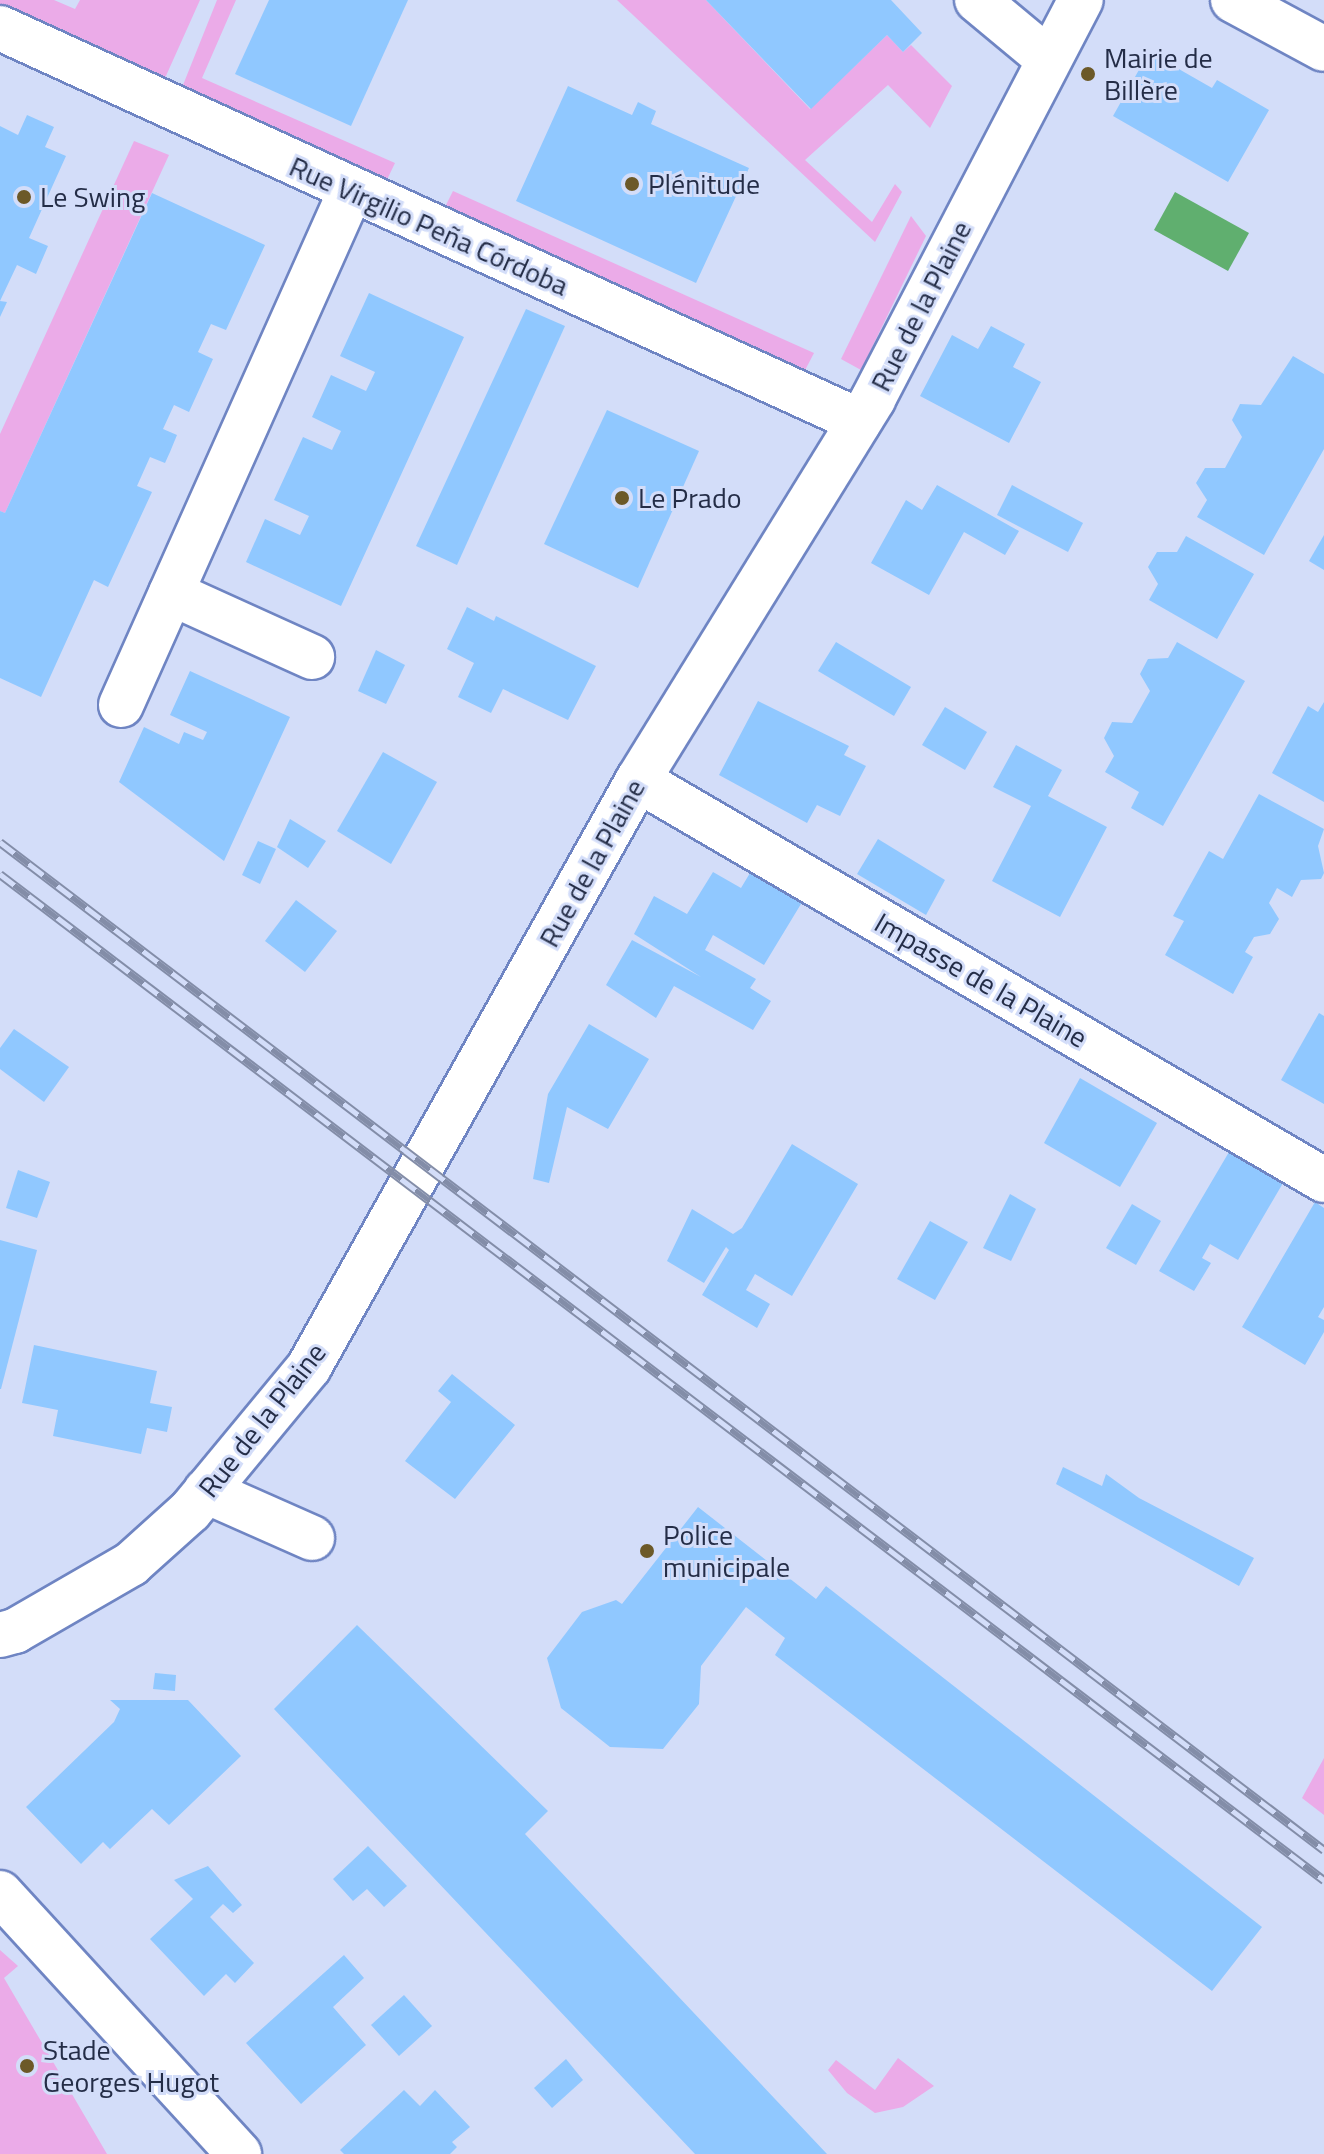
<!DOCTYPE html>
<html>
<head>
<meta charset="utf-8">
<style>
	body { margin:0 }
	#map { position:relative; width:1324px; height:2154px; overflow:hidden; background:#d3ddf9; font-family:"Titillium Web",sans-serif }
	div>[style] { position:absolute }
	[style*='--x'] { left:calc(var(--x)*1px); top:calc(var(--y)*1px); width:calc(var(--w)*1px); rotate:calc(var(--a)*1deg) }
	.green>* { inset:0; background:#ebabe8 }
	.water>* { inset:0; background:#60af6f }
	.building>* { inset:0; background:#90c8ff }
	.roads { filter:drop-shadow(2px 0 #6f85c3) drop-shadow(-2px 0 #6f85c3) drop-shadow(0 2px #6f85c3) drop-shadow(0 -2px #6f85c3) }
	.minor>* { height:44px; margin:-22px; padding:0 22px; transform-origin:22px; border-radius:22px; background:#fff }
	.rail>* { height:9px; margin-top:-4.5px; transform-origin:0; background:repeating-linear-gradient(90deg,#d3ddf9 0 18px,#838da8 0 36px); box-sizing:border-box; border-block:2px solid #838da8 }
	.dots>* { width:22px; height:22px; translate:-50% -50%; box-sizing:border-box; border:4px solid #d3ddf9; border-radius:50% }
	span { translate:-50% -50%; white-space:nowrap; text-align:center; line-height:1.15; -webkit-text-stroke:6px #d3ddf9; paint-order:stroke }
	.poi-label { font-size:28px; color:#242d47 }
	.left { translate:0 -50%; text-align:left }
	.street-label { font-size:28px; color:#242d47 }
</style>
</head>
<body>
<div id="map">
	<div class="green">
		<i style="clip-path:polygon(0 0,54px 0,75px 9px,80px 0,200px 0,161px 87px,0 15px)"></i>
		<i style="clip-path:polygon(217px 0,236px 0,202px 78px,395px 163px,383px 188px,179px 95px)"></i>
		<i style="clip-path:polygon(617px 0,706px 0,810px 109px,887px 35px,903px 52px,911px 45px,952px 86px,930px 128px,888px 85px,805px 160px,872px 222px,895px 184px,902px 192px,875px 242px)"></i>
		<i style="clip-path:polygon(134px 141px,169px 155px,5px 513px,0 511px,0 434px)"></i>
		<i style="clip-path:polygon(453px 191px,814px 353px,802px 376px,442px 213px)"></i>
		<i style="clip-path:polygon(911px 216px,926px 236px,861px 370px,841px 359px)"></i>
		<i style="clip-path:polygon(1324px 1758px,1324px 1815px,1302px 1798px)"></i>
		<i style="clip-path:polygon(0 1950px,18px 1966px,4px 1978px,107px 2154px,0 2154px)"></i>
		<i style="clip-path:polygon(898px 2058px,934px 2086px,903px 2107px,875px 2113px,847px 2093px,828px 2070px,836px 2060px,875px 2090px)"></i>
	</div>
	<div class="water">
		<i style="clip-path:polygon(1175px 192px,1249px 233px,1228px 271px,1154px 230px)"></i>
	</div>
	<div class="building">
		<i style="clip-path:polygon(269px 0,408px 0,351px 126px,235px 74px)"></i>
		<i style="clip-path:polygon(706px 0,891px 0,922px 33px,903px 52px,887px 35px,811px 109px)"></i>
		<i style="clip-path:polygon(1149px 52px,1212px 88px,1217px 80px,1269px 110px,1228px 182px,1113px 116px)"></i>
		<i style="clip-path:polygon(568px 86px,632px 115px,638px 102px,656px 111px,651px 124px,749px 168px,696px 283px,516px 201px)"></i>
		<i style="clip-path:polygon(27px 115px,54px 127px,45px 147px,66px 156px,29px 238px,48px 246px,36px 274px,17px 265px,0 301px,7px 302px,0 317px,0 126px,18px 135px)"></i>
		<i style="clip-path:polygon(152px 193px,265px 245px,226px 330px,211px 324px,198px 352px,213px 359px,189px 412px,174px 405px,163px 429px,177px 435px,170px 452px,165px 463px,150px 457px,137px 486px,152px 492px,108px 587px,94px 580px,41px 697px,0 678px,0 511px,5px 513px)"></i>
		<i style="clip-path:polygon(369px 293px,464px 337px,341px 606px,246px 562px,265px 519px,300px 535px,309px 516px,274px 500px,303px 437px,332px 450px,341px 431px,312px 417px,331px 375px,366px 391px,375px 372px,340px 356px)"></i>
		<i style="clip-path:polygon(526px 309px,565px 326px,457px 565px,416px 546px)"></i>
		<i style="clip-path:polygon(991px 326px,1025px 344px,1013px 367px,1041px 382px,1009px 443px,920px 396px,952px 335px,978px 349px)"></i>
		<i style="clip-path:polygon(1293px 356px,1324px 374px,1324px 449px,1264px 555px,1197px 517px,1207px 500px,1196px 483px,1205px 468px,1225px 468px,1242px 437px,1232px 420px,1240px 404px,1261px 405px)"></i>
		<i style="clip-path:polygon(607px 410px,699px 451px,638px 588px,544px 544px)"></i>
		<i style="clip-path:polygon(937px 485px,1019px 531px,1005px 555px,964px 532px,929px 595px,871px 563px,906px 500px,922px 510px)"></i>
		<i style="clip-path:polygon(1012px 485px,1083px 523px,1068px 552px,997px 515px)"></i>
		<i style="clip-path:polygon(1324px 535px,1324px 570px,1309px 561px)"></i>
		<i style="clip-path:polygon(1186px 536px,1254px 574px,1217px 639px,1149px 600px,1158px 584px,1148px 567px,1157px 552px,1177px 552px)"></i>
		<i style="clip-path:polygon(467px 607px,494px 621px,496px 616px,596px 666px,568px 720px,503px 689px,491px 713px,458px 697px,474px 663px,447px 649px)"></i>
		<i style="clip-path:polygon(836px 642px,911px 687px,894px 716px,818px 671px)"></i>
		<i style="clip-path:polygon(1177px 642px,1245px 681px,1163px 826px,1131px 808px,1139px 792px,1105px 772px,1114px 756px,1104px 738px,1112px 722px,1132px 723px,1150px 691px,1140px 674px,1148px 659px,1168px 658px)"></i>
		<i style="clip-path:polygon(376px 650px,405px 665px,386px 704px,358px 691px)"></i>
		<i style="clip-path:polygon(190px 671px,290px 717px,224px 861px,119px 782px,144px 727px,179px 744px,184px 732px,203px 740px,207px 732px,170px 715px)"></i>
		<i style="clip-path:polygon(758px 701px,849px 746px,844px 755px,866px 766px,840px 816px,817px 805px,807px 823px,719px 775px)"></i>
		<i style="clip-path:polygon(1324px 702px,1324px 802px,1272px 773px,1308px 706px,1318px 712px)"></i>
		<i style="clip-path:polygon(945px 707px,987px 732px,965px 770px,922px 745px)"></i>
		<i style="clip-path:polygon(1016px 745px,1062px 770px,1048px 796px,1107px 827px,1060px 917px,992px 881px,1031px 806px,993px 787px)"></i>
		<i style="clip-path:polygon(383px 752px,437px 782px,391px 864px,337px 831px)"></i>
		<i style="clip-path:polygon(1259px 794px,1324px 829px,1318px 846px,1324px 873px,1321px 879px,1301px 880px,1292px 897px,1277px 888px,1269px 903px,1279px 919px,1270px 934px,1254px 937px,1245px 952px,1253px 957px,1233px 994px,1165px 955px,1184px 921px,1173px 916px,1209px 851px,1223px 859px)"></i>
		<i style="clip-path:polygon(290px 819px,326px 841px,308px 868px,277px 847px)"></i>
		<i style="clip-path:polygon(878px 839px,945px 880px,926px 915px,857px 874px)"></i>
		<i style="clip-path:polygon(258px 841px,276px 849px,260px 884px,242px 875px)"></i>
		<i style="clip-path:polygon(753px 868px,804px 899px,764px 965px,713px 935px,705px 950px,756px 979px,750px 988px,771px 1001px,753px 1030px,674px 986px,656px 1018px,606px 985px,632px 940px,701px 977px,634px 934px,654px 896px,687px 914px,713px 872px,741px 888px)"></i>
		<i style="clip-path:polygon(296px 900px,337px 931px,305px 972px,265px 941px)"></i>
		<i style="clip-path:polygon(1319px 1013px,1324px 1016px,1324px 1104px,1281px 1080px)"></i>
		<i style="clip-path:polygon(589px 1024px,649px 1059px,608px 1129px,567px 1107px,549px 1183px,533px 1179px,548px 1094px)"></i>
		<i style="clip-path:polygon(14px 1029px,69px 1067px,44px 1102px,0 1069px,0 1048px)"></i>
		<i style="clip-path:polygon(1080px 1078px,1157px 1123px,1120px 1187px,1044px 1143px)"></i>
		<i style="clip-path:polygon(792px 1144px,858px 1184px,792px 1296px,755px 1274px,746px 1290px,770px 1304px,757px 1328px,702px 1295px,729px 1250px,726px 1247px,704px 1283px,667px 1261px,692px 1209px,733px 1234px,742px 1228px)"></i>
		<i style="clip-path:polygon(1229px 1152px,1283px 1183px,1238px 1260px,1210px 1244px,1202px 1258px,1211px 1263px,1194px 1291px,1159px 1271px)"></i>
		<i style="clip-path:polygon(18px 1170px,50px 1182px,37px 1218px,6px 1208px)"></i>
		<i style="clip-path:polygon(1010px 1194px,1036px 1209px,1011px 1261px,983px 1248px)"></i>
		<i style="clip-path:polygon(1315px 1202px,1324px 1208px,1324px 1307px,1318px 1317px,1324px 1320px,1324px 1332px,1305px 1365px,1242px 1327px)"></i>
		<i style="clip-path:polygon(1132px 1204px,1161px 1221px,1136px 1265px,1106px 1248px)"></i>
		<i style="clip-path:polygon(930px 1221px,968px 1242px,935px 1300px,897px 1279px)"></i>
		<i style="clip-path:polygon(0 1240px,37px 1250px,1px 1389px,0 1389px)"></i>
		<i style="clip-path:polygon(34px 1345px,157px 1371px,150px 1403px,172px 1407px,167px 1432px,147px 1428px,141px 1454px,53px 1436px,58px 1410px,22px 1403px)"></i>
		<i style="clip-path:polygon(452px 1374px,515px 1425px,455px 1499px,405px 1461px,451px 1402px,438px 1391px)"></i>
		<i style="clip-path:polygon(1063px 1467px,1102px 1486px,1106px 1474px,1139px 1498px,1254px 1558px,1239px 1586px,1056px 1484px)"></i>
		<i style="clip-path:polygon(698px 1507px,816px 1599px,826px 1586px,1262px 1927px,1212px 1991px,775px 1655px,785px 1638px,746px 1607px,701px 1666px,699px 1704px,663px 1749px,610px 1747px,561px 1708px,547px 1658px,582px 1612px,616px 1600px,622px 1604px)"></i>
		<i style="clip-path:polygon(357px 1625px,548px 1811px,525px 1834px,827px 2154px,695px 2154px,274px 1709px)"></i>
		<i style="clip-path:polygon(155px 1673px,176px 1675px,175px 1691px,153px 1689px)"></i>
		<i style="clip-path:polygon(110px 1700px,188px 1700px,241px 1756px,169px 1825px,152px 1809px,110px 1849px,103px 1842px,81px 1864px,26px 1807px,114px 1722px,120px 1709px)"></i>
		<i style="clip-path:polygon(368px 1846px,407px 1886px,384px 1907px,367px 1889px,353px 1901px,333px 1879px)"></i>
		<i style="clip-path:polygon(208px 1866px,242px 1905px,233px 1913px,223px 1904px,210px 1917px,254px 1963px,235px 1983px,226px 1974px,204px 1996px,150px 1939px,193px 1899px,174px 1880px)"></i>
		<i style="clip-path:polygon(344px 1955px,364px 1978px,333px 2007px,366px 2045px,301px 2104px,246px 2043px)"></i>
		<i style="clip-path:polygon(404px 1995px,432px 2026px,399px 2056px,371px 2025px)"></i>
		<i style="clip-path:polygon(566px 2059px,583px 2080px,552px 2108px,534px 2088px)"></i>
		<i style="clip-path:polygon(404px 2090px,420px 2106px,435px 2090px,470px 2127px,452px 2142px,457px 2147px,450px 2154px,344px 2154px,340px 2150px)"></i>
	</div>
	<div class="roads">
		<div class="minor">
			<i style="--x:977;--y:0;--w:92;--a:39.7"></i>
			<i style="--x:1233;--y:0;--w:103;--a:28.3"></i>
			<i style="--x:0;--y:28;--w:945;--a:24.58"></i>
			<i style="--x:171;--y:593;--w:155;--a:24.4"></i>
			<i style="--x:121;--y:705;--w:564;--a:-65.93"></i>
			<i style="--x:638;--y:780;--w:794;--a:30.25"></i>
			<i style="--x:206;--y:1491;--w:116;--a:23.9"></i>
			<i style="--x:0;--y:1635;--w:16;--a:-15"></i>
			<i style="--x:15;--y:1631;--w:134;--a:-30"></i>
			<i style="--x:131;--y:1564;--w:79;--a:-41.9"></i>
			<i style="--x:190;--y:1511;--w:187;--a:-50.4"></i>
			<i style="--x:309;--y:1367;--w:673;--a:-60.73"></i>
			<i style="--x:638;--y:780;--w:448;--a:-58.3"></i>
			<i style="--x:873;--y:399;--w:450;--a:-62.5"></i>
			<i style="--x:0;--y:1893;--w:354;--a:47.5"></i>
		</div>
	</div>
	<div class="rail">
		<i style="--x:0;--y:842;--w:1664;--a:37.28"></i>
		<i style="--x:0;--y:874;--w:1663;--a:37.23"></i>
	</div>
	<div class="dots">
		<i style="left:1088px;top:74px;background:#6c5928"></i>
		<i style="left:632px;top:184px;background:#6c5928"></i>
		<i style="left:24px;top:197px;background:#6c5928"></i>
		<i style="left:622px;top:498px;background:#6c5928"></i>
		<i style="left:647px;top:1551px;background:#6c5928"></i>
		<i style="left:27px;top:2066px;background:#6c5928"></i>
	</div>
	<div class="poi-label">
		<span class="left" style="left:1104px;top:74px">Mairie de<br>Billère</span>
		<span class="left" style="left:648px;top:184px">Plénitude</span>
		<span class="left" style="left:40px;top:197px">Le Swing</span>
		<span class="left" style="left:638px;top:498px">Le Prado</span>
		<span class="left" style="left:663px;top:1551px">Police<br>municipale</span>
		<span class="left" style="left:43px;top:2066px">Stade<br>Georges Hugot</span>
	</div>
	<div class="street-label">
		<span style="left:429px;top:226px;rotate:24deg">Rue Virgilio Peña Córdoba</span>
		<span style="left:921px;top:306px;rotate:-63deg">Rue de la Plaine</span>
		<span style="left:592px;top:863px;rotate:-61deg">Rue de la Plaine</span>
		<span style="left:981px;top:980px;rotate:30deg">Impasse de la Plaine</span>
		<span style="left:262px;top:1420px;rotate:-52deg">Rue de la Plaine</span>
	</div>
</div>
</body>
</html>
